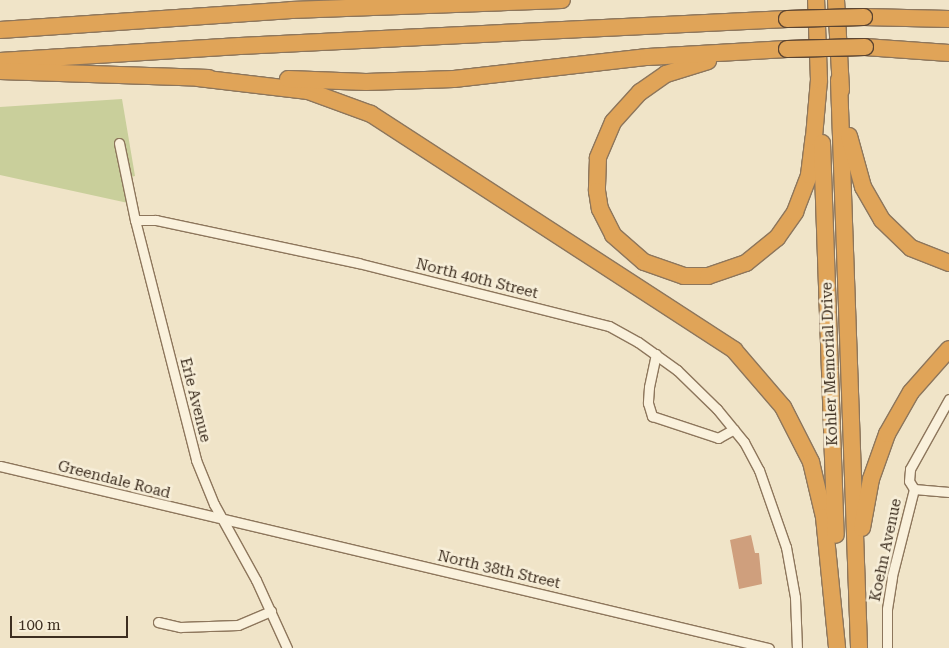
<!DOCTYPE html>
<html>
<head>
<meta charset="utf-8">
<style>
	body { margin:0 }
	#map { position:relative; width:949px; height:648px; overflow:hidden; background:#f0e4c8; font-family:"Roboto Serif",serif }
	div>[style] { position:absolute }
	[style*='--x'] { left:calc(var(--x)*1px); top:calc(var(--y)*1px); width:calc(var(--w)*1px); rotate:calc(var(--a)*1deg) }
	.green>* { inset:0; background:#c9cf9b }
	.building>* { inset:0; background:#cf9f7d }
	.roads { filter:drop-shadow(1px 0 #8d765c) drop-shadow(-1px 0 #8d765c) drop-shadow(0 1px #8d765c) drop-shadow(0 -1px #8d765c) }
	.minor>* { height:9px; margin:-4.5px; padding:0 4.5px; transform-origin:4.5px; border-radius:4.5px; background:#faf1dc }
	.motorway>* { height:16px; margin:-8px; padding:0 8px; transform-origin:8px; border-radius:8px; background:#e0a458 }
	.bridges { filter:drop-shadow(1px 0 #5b4430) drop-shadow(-1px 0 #5b4430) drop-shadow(0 1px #5b4430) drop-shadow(0 -1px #5b4430) }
	.motorway-bridge>* { height:16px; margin:-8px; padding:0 8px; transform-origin:8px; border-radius:8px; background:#e0a458 }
	span { translate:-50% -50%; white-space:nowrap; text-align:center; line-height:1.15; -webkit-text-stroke:5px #f7eed8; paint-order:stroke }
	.street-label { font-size:15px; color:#3d2e20 }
	.scale { position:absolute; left:10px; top:616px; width:118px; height:22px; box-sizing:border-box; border:2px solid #3d2e20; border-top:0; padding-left:6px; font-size:15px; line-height:18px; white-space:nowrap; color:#3d2e20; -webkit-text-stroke:4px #f7eed8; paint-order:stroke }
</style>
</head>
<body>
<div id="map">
	<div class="green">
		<i style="clip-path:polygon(122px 99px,135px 176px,123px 179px,128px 203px,0 175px,0 107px)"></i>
	</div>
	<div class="building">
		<i style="clip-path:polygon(751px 535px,755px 553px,759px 553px,762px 584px,739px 589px,730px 540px)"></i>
	</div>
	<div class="roads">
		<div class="minor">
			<i style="--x:119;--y:143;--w:79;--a:78.3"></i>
			<i style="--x:135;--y:220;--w:248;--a:75.7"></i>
			<i style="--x:196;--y:460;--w:48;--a:67.8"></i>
			<i style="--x:214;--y:504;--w:87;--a:61.1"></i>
			<i style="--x:256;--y:580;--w:75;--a:65.5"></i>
			<i style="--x:135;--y:220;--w:21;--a:0"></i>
			<i style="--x:156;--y:220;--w:207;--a:12"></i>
			<i style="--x:358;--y:263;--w:259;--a:14.1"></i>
			<i style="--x:609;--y:326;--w:33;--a:29"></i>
			<i style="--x:638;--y:342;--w:48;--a:35.7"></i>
			<i style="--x:677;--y:370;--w:56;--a:44.3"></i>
			<i style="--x:717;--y:409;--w:43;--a:50.7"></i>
			<i style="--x:744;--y:442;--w:32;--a:62"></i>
			<i style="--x:759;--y:470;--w:82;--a:70.7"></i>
			<i style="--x:786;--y:547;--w:51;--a:79.8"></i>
			<i style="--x:795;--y:597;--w:51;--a:87.8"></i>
			<i style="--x:656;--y:354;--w:34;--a:102"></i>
			<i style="--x:649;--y:387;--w:16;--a:94"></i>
			<i style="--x:648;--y:403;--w:14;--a:73"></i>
			<i style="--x:652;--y:416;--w:70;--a:18.4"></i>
			<i style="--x:718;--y:438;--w:18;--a:-29"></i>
			<i style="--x:0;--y:466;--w:790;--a:13.32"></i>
			<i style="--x:914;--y:489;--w:9;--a:-122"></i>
			<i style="--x:909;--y:481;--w:12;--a:-85"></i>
			<i style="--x:910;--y:469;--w:80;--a:-60.9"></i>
			<i style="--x:914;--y:489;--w:35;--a:5"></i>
			<i style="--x:158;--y:622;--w:23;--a:13"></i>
			<i style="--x:180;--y:627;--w:58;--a:-2"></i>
			<i style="--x:238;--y:625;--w:36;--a:-23"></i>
			<i style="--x:887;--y:648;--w:39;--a:-90"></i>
			<i style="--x:887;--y:609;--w:33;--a:-81"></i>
			<i style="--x:892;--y:576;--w:90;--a:-75.8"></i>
		</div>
		<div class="motorway">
			<i style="--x:836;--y:0;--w:90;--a:86.8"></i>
			<i style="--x:864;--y:17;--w:85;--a:1.3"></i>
			<i style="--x:0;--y:30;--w:292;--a:-3.9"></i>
			<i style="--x:291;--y:10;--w:271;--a:-2.1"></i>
			<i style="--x:865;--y:47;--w:84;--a:4.1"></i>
			<i style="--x:0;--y:61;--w:240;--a:-3.6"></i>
			<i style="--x:240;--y:46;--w:548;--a:-2.83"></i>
			<i style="--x:708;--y:61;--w:44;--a:162.8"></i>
			<i style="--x:666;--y:74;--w:32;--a:145"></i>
			<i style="--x:640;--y:92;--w:40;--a:132"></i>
			<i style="--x:613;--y:122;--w:39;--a:113"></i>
			<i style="--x:598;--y:158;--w:33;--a:92"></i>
			<i style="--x:597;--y:191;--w:18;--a:81"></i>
			<i style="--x:600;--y:209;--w:29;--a:63"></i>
			<i style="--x:613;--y:235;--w:41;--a:41.1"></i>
			<i style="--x:644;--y:262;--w:42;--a:19.3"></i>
			<i style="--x:684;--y:276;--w:24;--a:0"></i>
			<i style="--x:708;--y:276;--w:40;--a:-18.9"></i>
			<i style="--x:746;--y:263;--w:40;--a:-39"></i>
			<i style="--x:777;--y:238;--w:32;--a:-55"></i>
			<i style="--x:795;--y:212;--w:40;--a:-69"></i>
			<i style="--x:809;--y:175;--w:38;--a:-83"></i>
			<i style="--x:814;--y:137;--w:57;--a:-85"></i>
			<i style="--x:819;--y:80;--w:80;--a:-92.1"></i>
			<i style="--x:0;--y:71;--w:209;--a:1.9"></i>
			<i style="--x:198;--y:78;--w:111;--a:6.7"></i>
			<i style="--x:308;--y:91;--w:67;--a:20.1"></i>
			<i style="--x:371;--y:114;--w:433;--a:33"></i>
			<i style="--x:734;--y:350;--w:75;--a:49.3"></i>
			<i style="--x:783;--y:407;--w:62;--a:63"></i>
			<i style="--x:811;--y:462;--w:57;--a:76.7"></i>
			<i style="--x:824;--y:517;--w:132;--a:84.3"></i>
			<i style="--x:288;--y:79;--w:78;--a:2.2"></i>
			<i style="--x:366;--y:82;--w:88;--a:-2"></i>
			<i style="--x:454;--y:79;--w:195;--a:-6.5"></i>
			<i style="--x:648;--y:57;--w:139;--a:-3.3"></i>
			<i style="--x:839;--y:80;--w:568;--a:87.98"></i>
			<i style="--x:849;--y:136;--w:53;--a:74.6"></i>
			<i style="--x:863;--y:187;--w:38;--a:60"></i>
			<i style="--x:882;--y:220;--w:40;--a:44"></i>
			<i style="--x:911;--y:248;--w:41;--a:21.5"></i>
			<i style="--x:822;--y:143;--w:392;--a:88"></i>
			<i style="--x:862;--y:528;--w:50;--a:-79.6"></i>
			<i style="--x:871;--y:479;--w:48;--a:-70.4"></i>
			<i style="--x:887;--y:434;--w:48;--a:-60.3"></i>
			<i style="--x:911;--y:392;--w:57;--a:-48.5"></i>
		</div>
	</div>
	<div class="bridges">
		<div class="motorway-bridge">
			<i style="--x:787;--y:19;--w:77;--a:-1.5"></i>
			<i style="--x:787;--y:49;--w:78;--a:-1.5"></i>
		</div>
	</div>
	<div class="street-label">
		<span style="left:477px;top:279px;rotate:14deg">North 40th Street</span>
		<span style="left:830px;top:364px;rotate:-92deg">Kohler Memorial Drive</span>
		<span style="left:195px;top:400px;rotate:76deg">Erie Avenue</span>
		<span style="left:114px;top:480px;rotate:14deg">Greendale Road</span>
		<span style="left:886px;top:550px;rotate:-78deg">Koehn Avenue</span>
		<span style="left:499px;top:570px;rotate:13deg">North 38th Street</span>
	</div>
	<div class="scale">100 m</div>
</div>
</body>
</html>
